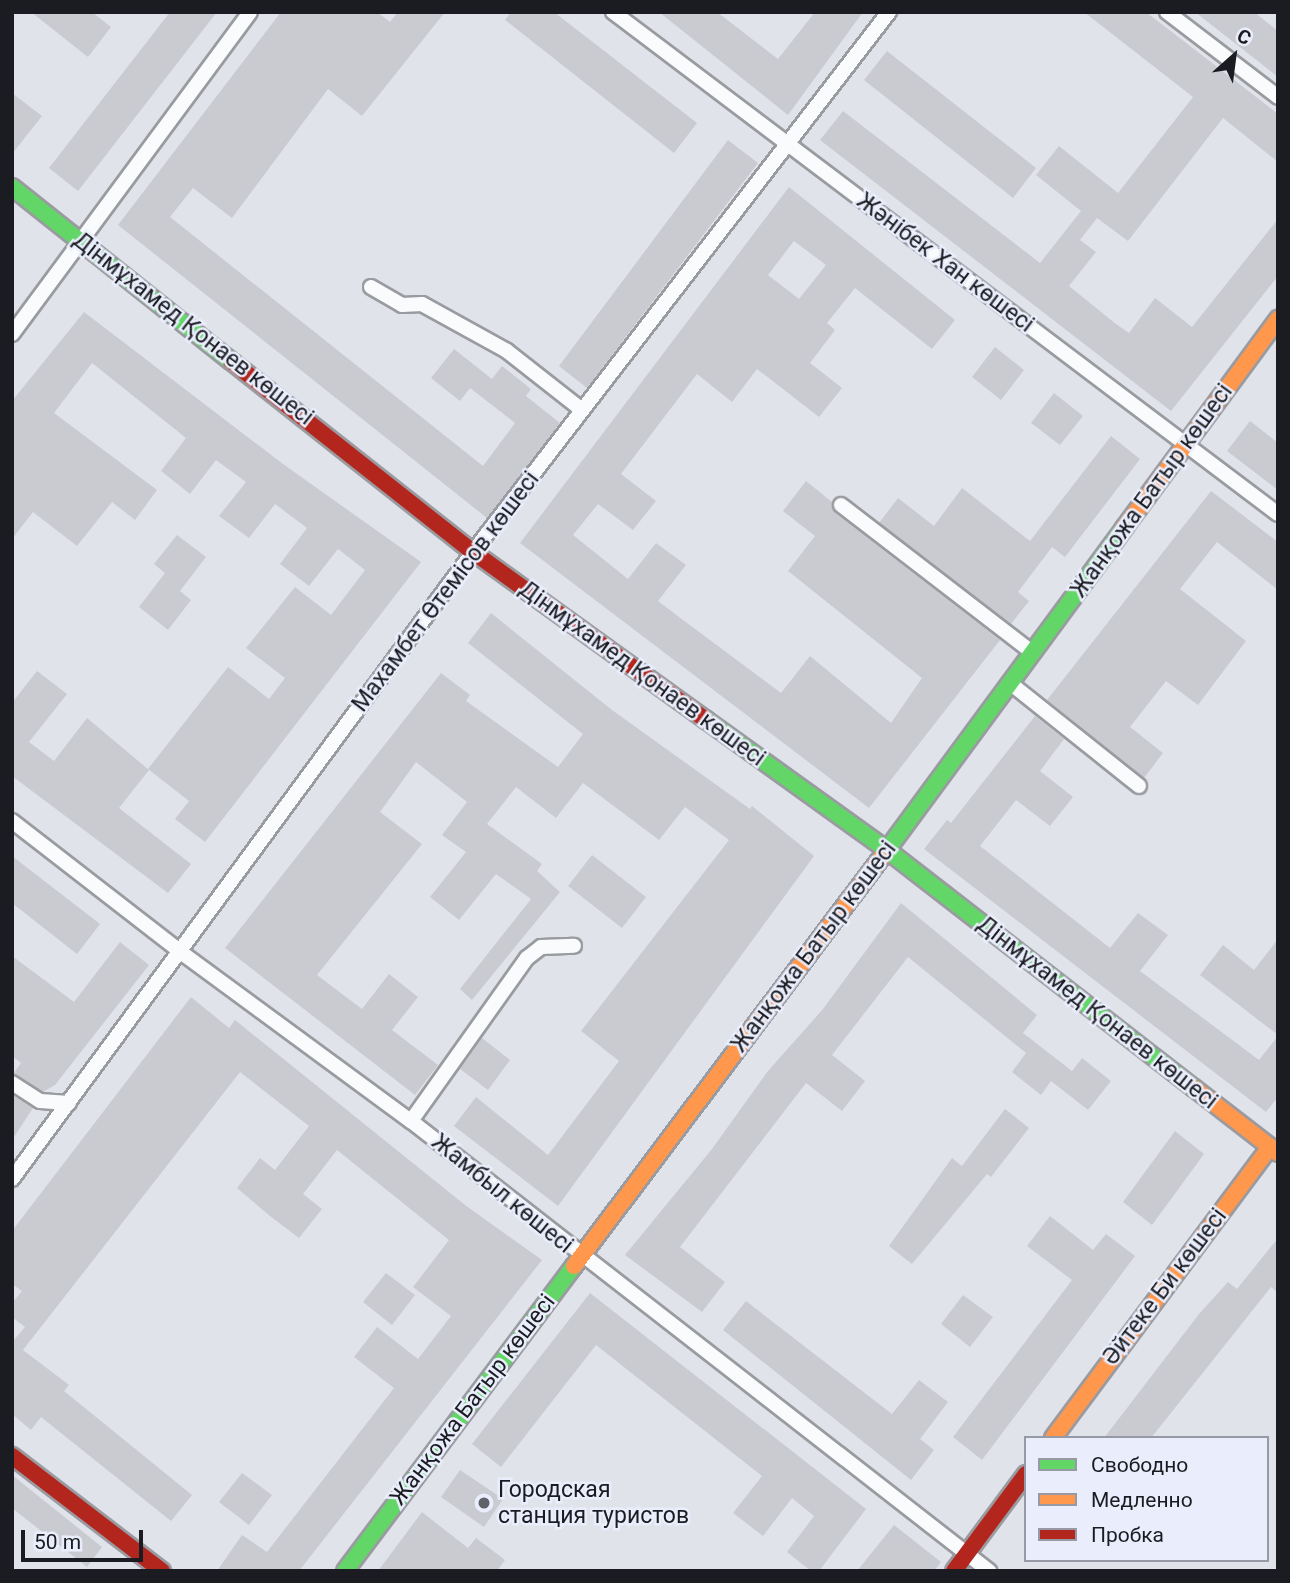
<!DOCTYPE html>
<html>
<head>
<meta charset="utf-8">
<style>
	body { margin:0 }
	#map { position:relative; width:1290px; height:1583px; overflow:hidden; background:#e1e3ea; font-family:Roboto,sans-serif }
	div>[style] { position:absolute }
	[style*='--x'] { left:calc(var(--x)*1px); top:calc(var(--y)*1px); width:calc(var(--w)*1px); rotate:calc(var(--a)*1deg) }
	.building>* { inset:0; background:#cacbd1 }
	.roads { filter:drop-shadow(2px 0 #9a9ba0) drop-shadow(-2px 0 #9a9ba0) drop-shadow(0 2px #9a9ba0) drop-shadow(0 -2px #9a9ba0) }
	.street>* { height:14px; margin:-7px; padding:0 7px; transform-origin:7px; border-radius:7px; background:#fafbfc }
	.fast>* { height:16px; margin:-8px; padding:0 8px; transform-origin:8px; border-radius:8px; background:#63d668 }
	.slow>* { height:16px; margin:-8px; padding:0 8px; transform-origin:8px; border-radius:8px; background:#ff974d }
	.jam>* { height:16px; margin:-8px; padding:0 8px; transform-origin:8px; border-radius:8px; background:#b3261e }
	.dots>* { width:19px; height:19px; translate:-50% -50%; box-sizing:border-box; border:4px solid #eaeefc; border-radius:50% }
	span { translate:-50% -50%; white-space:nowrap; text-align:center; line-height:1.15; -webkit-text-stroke:5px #eaeefc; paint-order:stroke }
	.street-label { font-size:23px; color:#1b1c21 }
	.poi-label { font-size:23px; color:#1b1c21 }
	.left { translate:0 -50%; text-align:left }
	.frame { position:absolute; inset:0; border:14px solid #1b1c21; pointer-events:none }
	.legend { position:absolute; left:1024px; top:1436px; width:245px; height:126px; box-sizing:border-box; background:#eaeefc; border:2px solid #979aa4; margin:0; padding:9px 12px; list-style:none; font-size:21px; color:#1b1c21 }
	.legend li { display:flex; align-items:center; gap:14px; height:35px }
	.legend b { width:35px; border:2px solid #979aa4 }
	.north { position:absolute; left:1199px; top:21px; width:70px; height:70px; -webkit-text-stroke:5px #eaeefc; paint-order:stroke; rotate:28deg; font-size:19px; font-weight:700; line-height:28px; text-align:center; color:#1b1c21 }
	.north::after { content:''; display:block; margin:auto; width:24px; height:32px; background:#1b1c21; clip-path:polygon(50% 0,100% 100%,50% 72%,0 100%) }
	.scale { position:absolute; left:21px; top:1530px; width:122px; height:32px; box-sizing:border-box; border:4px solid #1b1c21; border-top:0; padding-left:9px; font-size:21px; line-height:24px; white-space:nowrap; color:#1b1c21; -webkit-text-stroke:5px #eaeefc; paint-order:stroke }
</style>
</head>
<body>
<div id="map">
	<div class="building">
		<i style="clip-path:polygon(31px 12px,92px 12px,111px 27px,88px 57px)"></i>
		<i style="clip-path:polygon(170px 12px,217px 12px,78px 191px,49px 168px)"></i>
		<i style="clip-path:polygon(281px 12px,377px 12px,390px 22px,398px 12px,445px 12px,362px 116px,328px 89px,232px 218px,193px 188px,170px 217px,483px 466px,515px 423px,470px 388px,460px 401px,431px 378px,454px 349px,492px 379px,502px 366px,531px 389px,526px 396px,560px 423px,487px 518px,118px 225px)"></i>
		<i style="clip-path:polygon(511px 12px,554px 12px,697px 123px,674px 153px,505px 20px)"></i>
		<i style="clip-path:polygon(659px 12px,717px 12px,778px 59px,815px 12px,863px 12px,788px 115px)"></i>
		<i style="clip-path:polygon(1084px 12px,1146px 12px,1278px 114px,1278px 162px,1223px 118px,1128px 241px,1097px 218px,1080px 240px,1096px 252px,1069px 286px,1116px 324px,1129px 333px,1155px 298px,1192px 327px,1278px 219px,1278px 276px,1171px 411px,820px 140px,843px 111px,1040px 263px,1081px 211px,1036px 175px,1059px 146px,1118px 193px,1193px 97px)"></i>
		<i style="clip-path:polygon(1195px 12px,1254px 12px,1278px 31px,1278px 77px)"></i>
		<i style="clip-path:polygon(887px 51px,1036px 168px,1013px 198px,864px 80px)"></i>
		<i style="clip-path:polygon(12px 93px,42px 116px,12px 154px)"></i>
		<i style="clip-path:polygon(728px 140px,758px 163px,587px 388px,559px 366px)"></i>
		<i style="clip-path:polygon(evenodd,789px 187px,955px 320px,932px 349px,855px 288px,827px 323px,835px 330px,810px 363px,842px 388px,819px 417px,757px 369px,732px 402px,697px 374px,621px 474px,656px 501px,633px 530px,598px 504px,573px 535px,628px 579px,656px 543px,686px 565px,658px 601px,683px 620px,781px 693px,810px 656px,891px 723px,922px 678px,788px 571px,815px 536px,783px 511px,806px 481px,832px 502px,835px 513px,1000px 640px,869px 808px,520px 543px,789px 187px,794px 241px,826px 265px,799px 299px,768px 275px,794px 241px)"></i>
		<i style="clip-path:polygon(84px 312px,283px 464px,421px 562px,205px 842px,175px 819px,189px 801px,148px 769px,228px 667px,269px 699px,285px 678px,246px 648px,295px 587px,331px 615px,365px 570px,338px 549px,309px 586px,280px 564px,307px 528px,275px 504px,249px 538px,219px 516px,246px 482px,216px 460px,190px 494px,161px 471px,186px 438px,92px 363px,54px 413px,157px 490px,135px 520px,112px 502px,77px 546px,33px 512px,12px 539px,12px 401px)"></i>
		<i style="clip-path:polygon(995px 347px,1024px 370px,1001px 400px,972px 377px)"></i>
		<i style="clip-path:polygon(1054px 393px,1083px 416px,1060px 445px,1031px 423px)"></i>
		<i style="clip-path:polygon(1250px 421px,1278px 443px,1278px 490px,1227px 451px)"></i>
		<i style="clip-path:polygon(1111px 436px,1140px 459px,1065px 557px,1052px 547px,1018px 592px,1029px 601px,1011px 624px,879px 523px,898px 498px,934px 526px,962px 488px,1030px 541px)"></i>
		<i style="clip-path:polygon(1211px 491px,1278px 542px,1278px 590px,1217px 542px,1180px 589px,1246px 641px,1198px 705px,1166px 681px,1130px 727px,1163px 753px,1144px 778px,1047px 700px)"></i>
		<i style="clip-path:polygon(177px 535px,206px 557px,180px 591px,191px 600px,168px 630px,139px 607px,165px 573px,154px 564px)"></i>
		<i style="clip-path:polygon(491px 613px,612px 710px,750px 809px,752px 806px,814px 856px,558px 1206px,454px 1126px,476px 1097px,548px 1155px,619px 1061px,581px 1031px,729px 840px,685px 807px,659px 840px,583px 783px,556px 818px,516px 787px,487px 824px,542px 864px,537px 871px,560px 892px,472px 1000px,460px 989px,531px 899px,496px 874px,459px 920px,430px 897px,466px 852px,442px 835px,467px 802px,416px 762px,380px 812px,422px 844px,317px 975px,362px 1009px,389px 974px,418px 997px,392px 1030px,438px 1065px,415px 1095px,225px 948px,441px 673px,470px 695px,466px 701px,558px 767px,583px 734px,468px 643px)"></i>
		<i style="clip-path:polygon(37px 671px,67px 694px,29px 742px,54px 761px,87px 718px,149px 770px,119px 808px,191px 864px,168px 893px,12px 776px,12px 703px)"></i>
		<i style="clip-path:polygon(1035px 716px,1064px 739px,1040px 771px,1073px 797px,1050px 826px,1016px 800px,980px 846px,1110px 948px,1138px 913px,1168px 935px,1140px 971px,1259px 1060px,1278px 1036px,1278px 1097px,1266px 1112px,924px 849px,947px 820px,951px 823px)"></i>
		<i style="clip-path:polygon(592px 855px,646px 897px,622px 928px,568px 886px)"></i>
		<i style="clip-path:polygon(12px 856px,100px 924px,77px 954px,12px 903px)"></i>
		<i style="clip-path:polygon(901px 903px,1037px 1015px,1023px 1033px,1072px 1071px,1082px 1058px,1111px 1081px,1088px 1110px,1051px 1081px,1041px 1095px,1012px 1072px,1026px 1053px,908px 957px,832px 1055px,865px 1081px,842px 1111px,806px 1083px,680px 1247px,725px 1282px,702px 1312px,625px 1255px,712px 1149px,768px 1071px,823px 1009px)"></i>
		<i style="clip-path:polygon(1278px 939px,1278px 1035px,1200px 975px,1223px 945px,1254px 970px)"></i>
		<i style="clip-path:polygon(120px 942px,149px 965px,55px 1085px,43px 1092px,13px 1074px,21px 1063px,12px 1056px,12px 956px,74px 1002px)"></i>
		<i style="clip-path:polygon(191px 997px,229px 1028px,235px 1020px,465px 1205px,542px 1260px,299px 1571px,217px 1571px,242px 1535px,267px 1552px,394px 1388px,354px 1357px,377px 1327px,418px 1359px,451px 1316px,413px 1287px,449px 1240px,337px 1150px,303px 1194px,322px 1209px,299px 1238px,270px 1216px,237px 1188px,260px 1158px,275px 1170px,309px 1126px,240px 1072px,23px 1350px,69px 1385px,64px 1391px,192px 1495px,171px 1521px,41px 1417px,31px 1430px,12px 1414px,12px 1342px,25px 1327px,12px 1317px,12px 1303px,22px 1291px,12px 1284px,12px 1231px)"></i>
		<i style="clip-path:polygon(482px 1038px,510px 1060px,488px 1090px,460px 1069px)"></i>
		<i style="clip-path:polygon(12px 1095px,33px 1108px,12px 1140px)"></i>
		<i style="clip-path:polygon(1005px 1109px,1029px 1128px,991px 1177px,987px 1174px,912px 1264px,889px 1246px,952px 1158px,962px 1166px)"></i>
		<i style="clip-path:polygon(1175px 1131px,1204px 1154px,1152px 1225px,1123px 1202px)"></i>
		<i style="clip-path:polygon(1050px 1216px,1093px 1250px,1106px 1234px,1135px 1256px,982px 1460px,953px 1437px,1072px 1280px,1027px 1246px)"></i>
		<i style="clip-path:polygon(1278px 1238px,1278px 1293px,1271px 1287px,1151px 1438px,1104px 1438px,1199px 1314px,1228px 1282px,1237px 1289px)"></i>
		<i style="clip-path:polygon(386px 1273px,415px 1295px,392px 1325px,363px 1302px)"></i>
		<i style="clip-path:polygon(590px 1293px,866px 1509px,819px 1571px,811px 1571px,787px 1552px,814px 1516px,792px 1498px,763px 1536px,733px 1513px,762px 1476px,596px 1345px,501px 1467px,472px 1444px)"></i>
		<i style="clip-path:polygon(963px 1295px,993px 1317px,970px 1347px,941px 1324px)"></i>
		<i style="clip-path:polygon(746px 1301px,892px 1414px,919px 1380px,948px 1402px,920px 1439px,934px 1450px,911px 1480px,723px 1330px)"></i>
		<i style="clip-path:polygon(460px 1470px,503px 1499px,484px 1527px,441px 1497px)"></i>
		<i style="clip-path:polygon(242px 1473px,272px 1495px,249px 1525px,219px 1502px)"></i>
		<i style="clip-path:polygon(12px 1475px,102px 1547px,87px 1567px,12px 1508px)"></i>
		<i style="clip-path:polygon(422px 1512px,468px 1548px,476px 1538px,505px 1560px,497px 1571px,378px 1571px)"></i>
		<i style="clip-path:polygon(894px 1525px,941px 1562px,934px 1571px,857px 1571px)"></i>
	</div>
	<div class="roads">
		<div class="street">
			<i style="--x:613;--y:12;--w:833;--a:37.05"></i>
			<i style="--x:1167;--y:12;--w:140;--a:37.4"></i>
			<i style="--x:371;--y:287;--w:36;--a:30"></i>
			<i style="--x:402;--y:305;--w:20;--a:-3"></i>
			<i style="--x:422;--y:304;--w:97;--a:28.9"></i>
			<i style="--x:507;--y:351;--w:95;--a:38.2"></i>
			<i style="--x:12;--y:334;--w:400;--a:-53.5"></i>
			<i style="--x:841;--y:505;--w:242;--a:37.6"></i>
			<i style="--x:1010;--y:683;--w:165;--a:38.6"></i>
			<i style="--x:12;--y:821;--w:215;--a:37.8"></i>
			<i style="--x:182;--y:953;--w:284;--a:36.3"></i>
			<i style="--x:411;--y:1121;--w:733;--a:37.9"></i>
			<i style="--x:12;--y:1083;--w:33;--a:33"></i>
			<i style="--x:40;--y:1101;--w:29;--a:4"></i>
			<i style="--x:411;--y:1121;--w:200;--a:-54.6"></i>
			<i style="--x:527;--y:958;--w:18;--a:-38"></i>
			<i style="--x:541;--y:947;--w:33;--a:-2"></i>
			<i style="--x:12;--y:1179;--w:778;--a:-53.67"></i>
			<i style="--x:473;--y:552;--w:682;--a:-52.39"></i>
		</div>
		<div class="fast">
			<i style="--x:12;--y:187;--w:280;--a:38.5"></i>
			<i style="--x:706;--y:720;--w:223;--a:35.7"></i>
			<i style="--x:887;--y:850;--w:388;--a:37.8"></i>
			<i style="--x:881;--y:858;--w:410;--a:-53.6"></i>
			<i style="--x:345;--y:1571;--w:381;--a:-53.1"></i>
		</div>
		<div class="slow">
			<i style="--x:1124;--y:528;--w:260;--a:-53.6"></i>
			<i style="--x:1194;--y:1088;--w:106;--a:37.7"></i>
			<i style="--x:574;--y:1266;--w:511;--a:-53.04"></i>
			<i style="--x:1053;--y:1438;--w:363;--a:-53.3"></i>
		</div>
		<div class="jam">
			<i style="--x:231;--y:361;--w:308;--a:38.3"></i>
			<i style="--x:473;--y:552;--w:287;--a:35.8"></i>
			<i style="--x:12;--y:1456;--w:189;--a:37.5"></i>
			<i style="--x:954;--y:1571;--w:121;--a:-53.4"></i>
		</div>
	</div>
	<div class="dots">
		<i style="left:484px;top:1503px;background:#606267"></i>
	</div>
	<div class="street-label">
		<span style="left:945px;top:263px;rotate:37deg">Жәнібек Хан көшесі</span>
		<span style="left:193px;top:329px;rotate:38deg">Дінмұхамед Қонаев көшесі</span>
		<span style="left:1152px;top:491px;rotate:-54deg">Жанқожа Батыр көшесі</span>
		<span style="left:446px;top:592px;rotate:-53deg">Махамбет Өтемісов көшесі</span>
		<span style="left:642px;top:674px;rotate:36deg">Дінмұхамед Қонаев көшесі</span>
		<span style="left:814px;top:947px;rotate:-53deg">Жанқожа Батыр көшесі</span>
		<span style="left:1097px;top:1013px;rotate:38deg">Дінмұхамед Қонаев көшесі</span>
		<span style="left:502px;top:1194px;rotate:39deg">Жамбыл көшесі</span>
		<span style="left:1165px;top:1287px;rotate:-53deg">Әйтеке Би көшесі</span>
		<span style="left:473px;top:1400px;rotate:-53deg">Жанқожа Батыр көшесі</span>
	</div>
	<div class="poi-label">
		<span class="left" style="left:498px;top:1503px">Городская<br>станция туристов</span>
	</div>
	<div class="frame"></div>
	<ul class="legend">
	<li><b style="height:9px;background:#63d668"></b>Свободно</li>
	<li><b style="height:9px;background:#ff974d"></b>Медленно</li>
	<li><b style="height:9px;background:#b3261e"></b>Пробка</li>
	</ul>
	<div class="north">С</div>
	<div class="scale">50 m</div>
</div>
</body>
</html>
